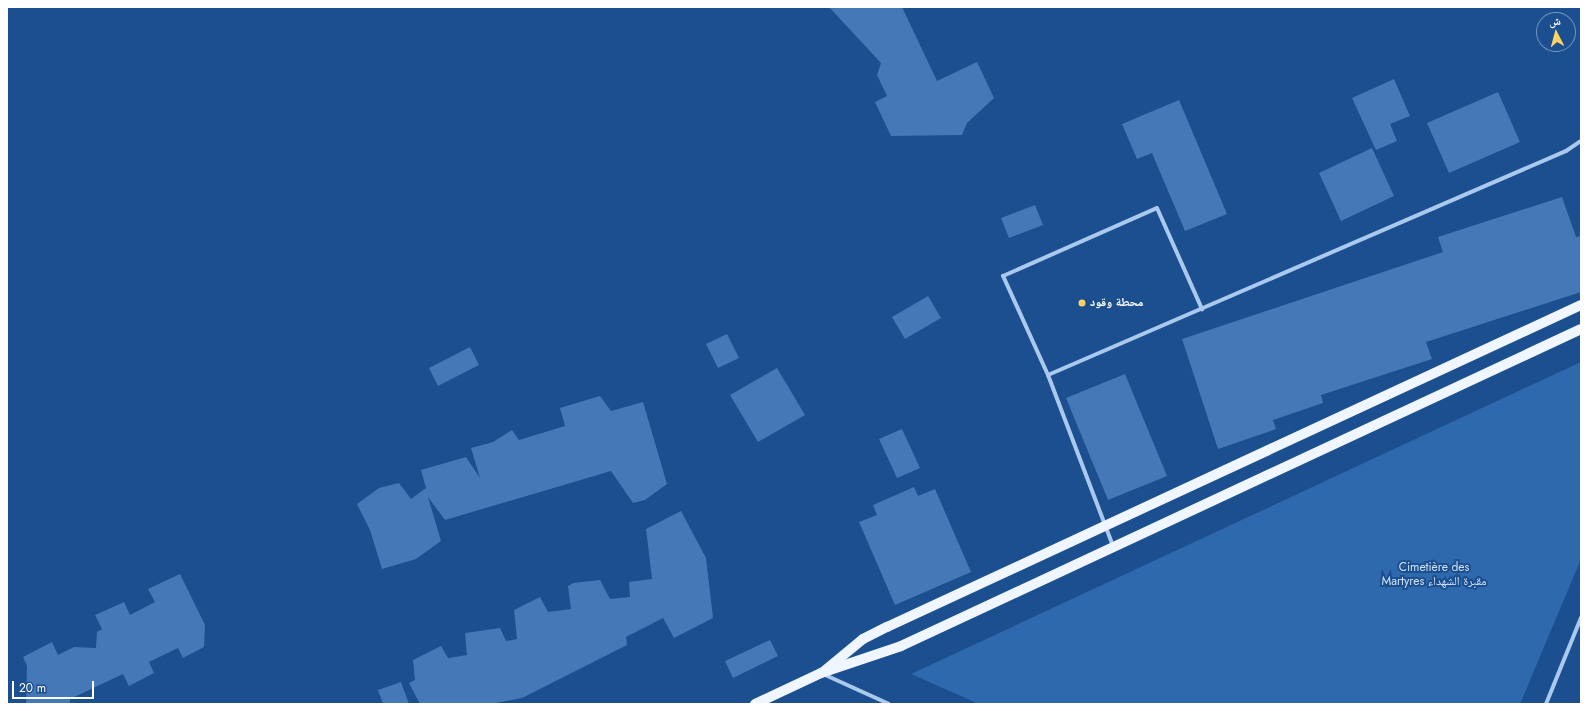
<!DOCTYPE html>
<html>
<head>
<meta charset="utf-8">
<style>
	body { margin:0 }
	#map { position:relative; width:1588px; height:711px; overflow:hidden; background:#1b4f8f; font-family:Jost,"Noto Naskh Arabic",sans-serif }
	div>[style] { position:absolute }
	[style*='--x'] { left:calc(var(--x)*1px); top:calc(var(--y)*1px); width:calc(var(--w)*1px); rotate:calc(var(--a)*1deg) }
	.green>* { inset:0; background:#2e69ad }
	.building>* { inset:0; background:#4478b7 }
	.street>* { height:4px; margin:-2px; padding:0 2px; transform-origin:2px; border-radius:2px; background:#a9c9ee }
	.primary>* { height:10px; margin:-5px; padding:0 5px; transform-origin:5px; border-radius:5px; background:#f0f6ff }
	.dots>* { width:11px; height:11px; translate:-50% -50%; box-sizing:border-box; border:2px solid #1b4f8f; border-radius:50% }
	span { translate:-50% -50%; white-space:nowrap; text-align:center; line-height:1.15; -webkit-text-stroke:4px #1b4f8f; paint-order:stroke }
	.poi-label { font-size:12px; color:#fff; font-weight:700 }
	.left { translate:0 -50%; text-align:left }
	.park-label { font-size:12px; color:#cfe3fa }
	.frame { position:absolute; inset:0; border:8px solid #fff; pointer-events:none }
	.north { position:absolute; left:1536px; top:12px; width:40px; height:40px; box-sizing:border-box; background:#1b4f8f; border:1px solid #7695bc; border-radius:50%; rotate:354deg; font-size:11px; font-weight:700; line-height:16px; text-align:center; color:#fff }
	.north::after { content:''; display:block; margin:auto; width:14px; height:18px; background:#ffd166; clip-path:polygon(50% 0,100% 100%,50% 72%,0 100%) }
	.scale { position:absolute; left:12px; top:681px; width:82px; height:18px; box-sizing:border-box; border:2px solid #fff; border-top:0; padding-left:5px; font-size:12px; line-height:14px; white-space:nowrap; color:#fff; -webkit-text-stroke:3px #1b4f8f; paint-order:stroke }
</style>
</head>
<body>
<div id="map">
	<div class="green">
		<i style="clip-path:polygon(1581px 362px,1581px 559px,1520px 704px,979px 704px,911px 674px)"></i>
	</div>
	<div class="building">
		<i style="clip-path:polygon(829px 7px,902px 7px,937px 81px,977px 62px,994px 98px,967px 123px,962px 135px,891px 136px,875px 102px,887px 96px,877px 75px,881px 63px)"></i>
		<i style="clip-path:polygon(1394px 79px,1410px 116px,1390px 124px,1397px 141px,1376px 150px,1352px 98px)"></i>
		<i style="clip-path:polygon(1498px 92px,1520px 142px,1449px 173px,1427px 123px)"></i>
		<i style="clip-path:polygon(1179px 100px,1227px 214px,1185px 231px,1152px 153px,1137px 159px,1122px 124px)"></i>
		<i style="clip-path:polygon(1372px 148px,1394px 196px,1341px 221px,1319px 173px)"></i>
		<i style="clip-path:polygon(1562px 197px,1576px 237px,1581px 236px,1581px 292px,1426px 342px,1432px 359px,1321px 395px,1323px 403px,1273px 420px,1276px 429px,1218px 449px,1182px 339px,1443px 252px,1438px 237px)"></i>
		<i style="clip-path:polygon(1035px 205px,1043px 225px,1009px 238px,1001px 218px)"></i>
		<i style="clip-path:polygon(928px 296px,941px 318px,905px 339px,892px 317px)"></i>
		<i style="clip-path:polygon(727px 334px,739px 358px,718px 368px,706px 344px)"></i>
		<i style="clip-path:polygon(470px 347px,479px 365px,438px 386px,429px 368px)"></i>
		<i style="clip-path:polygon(777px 368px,805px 415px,758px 442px,730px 395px)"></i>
		<i style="clip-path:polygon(1125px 374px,1167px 476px,1108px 500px,1066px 398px)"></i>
		<i style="clip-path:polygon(600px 396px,611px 411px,643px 402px,667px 484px,645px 500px,633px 503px,611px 471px,445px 520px,428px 497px,441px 541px,416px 559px,382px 569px,370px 530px,357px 504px,379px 488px,399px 483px,411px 499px,426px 488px,421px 470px,466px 457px,480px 478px,471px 448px,493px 442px,512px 430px,519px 440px,565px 426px,560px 408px)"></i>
		<i style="clip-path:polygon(902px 429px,920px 468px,897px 478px,879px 439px)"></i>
		<i style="clip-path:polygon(914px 487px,918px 496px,935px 489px,971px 572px,895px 605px,859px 522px,877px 515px,873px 505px)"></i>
		<i style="clip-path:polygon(681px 511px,706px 558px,713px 618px,674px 638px,663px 618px,626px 637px,627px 645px,522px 698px,491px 704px,420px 704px,409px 683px,415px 680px,413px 660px,441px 646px,448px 658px,467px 655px,465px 633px,500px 628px,506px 641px,517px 639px,514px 610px,540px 597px,548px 612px,571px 609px,568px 586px,573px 583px,600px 580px,610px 599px,630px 597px,629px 582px,652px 579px,646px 529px)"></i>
		<i style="clip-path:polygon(180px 574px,205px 625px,204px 647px,183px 658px,178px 648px,149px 662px,154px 673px,129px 686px,123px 674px,70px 699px,70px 704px,26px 704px,27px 666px,23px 657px,52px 642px,58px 655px,74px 647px,96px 648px,97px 632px,102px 629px,95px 615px,124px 602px,130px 615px,155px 602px,148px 589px)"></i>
		<i style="clip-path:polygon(770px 640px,778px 656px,733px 678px,725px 661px)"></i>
		<i style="clip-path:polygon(401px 682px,409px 704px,383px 704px,378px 690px)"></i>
	</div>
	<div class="street">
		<i style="--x:1048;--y:375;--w:564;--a:-23.39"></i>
		<i style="--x:1566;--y:151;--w:18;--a:-34"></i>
		<i style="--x:1113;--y:546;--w:183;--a:-110.8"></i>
		<i style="--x:1048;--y:375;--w:109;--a:-114.4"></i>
		<i style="--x:1003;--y:276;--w:168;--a:-23.8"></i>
		<i style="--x:1157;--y:208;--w:111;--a:66"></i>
		<i style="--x:823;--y:674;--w:72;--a:24.4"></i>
		<i style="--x:1546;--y:704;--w:93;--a:-67.9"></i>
	</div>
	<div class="primary">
		<i style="--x:823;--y:672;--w:52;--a:-39.5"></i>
		<i style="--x:863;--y:639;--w:27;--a:-27"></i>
		<i style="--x:887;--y:627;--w:765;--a:-24.89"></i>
		<i style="--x:755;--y:704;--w:73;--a:-25.2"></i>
		<i style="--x:821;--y:673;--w:84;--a:-18.6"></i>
		<i style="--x:901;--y:646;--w:750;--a:-24.99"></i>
	</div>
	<div class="dots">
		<i style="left:1082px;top:303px;background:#ffd166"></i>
	</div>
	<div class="poi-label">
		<span class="left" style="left:1090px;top:303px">محطة وقود</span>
	</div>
	<div class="park-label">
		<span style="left:1434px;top:575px">Cimetière des<br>Martyres مقبرة الشهداء</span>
	</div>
	<div class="frame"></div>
	<div class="north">ش</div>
	<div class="scale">20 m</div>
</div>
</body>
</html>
